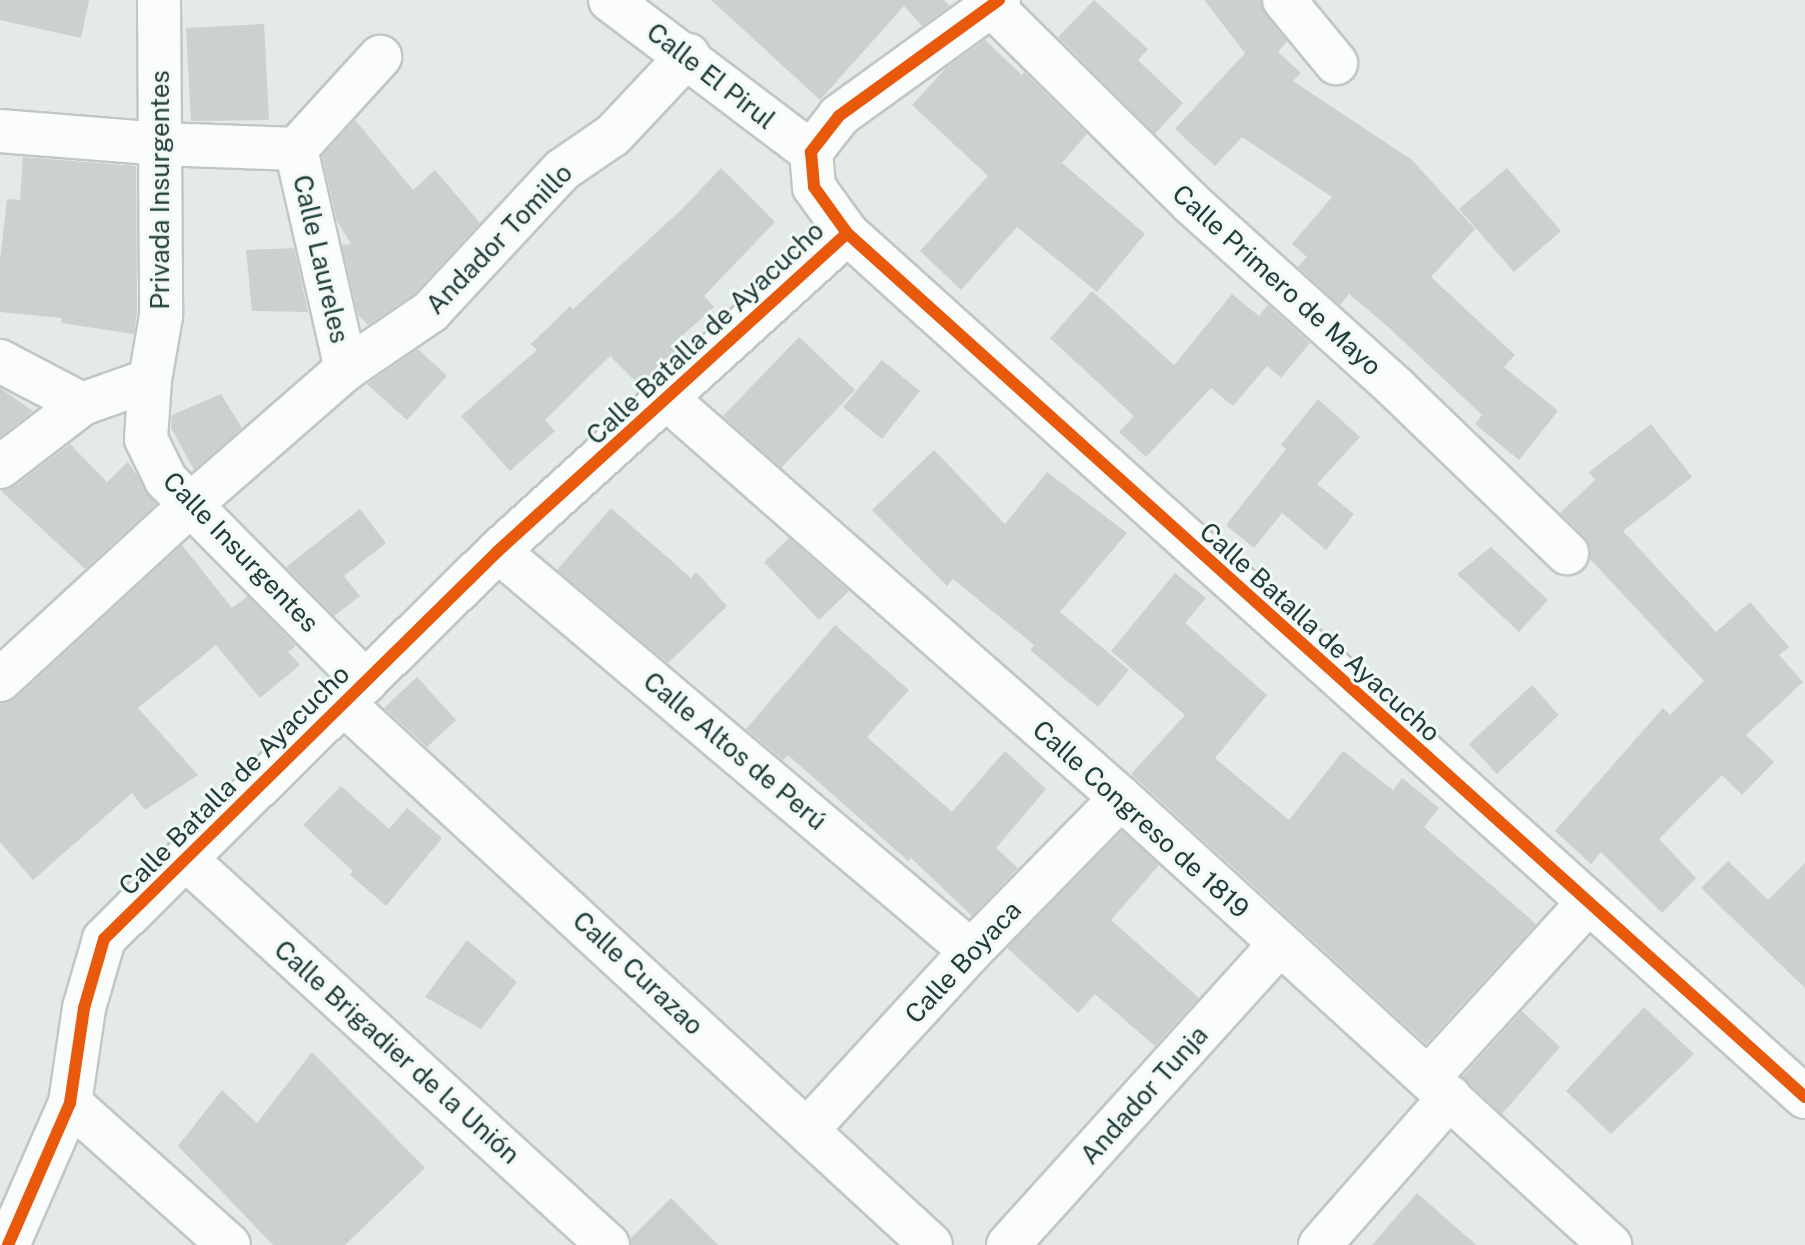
<!DOCTYPE html>
<html>
<head>
<meta charset="utf-8">
<style>
	body { margin:0 }
	#map { position:relative; width:1805px; height:1245px; overflow:hidden; background:#e4eae8; font-family:"Public Sans",sans-serif }
	div>[style] { position:absolute }
	[style*='--x'] { left:calc(var(--x)*1px); top:calc(var(--y)*1px); width:calc(var(--w)*1px); rotate:calc(var(--a)*1deg) }
	.building>* { inset:0; background:#cbd1cf }
	.roads { filter:drop-shadow(2px 0 #c1c7c5) drop-shadow(-2px 0 #c1c7c5) drop-shadow(0 2px #c1c7c5) drop-shadow(0 -2px #c1c7c5) }
	.minor>* { height:42px; margin:-21px; padding:0 21px; transform-origin:21px; border-radius:21px; background:#fbfcfc }
	.cycleway>* { height:12px; margin:-6px; padding:0 6px; transform-origin:6px; border-radius:6px; background:#e8590c }
	span { translate:-50% -50%; white-space:nowrap; text-align:center; line-height:1.15; -webkit-text-stroke:6px #f2f9f6; paint-order:stroke }
	.street-label { font-size:26px; color:#213d3b }
</style>
</head>
<body>
<div id="map">
	<div class="building">
		<i style="clip-path:polygon(0 0,89px 0,81px 38px,0 20px)"></i>
		<i style="clip-path:polygon(711px 0,944px 0,950px 6px,922px 26px,904px 6px,820px 100px)"></i>
		<i style="clip-path:polygon(1094px 0,1148px 49px,1138px 60px,1183px 103px,1155px 134px,1058px 37px)"></i>
		<i style="clip-path:polygon(1204px 0,1261px 0,1266px 15px,1287px 41px,1278px 52px,1301px 73px,1293px 81px,1412px 160px,1475px 229px,1431px 277px,1515px 355px,1504px 367px,1558px 411px,1519px 460px,1475px 424px,1482px 415px,1387px 326px,1349px 294px,1340px 305px,1298px 267px,1307px 257px,1292px 244px,1332px 197px,1242px 137px,1215px 166px,1175px 129px,1245px 53px)"></i>
		<i style="clip-path:polygon(264px 24px,269px 120px,191px 121px,186px 28px)"></i>
		<i style="clip-path:polygon(985px 40px,1022px 75px,1024px 72px,1087px 134px,1062px 163px,1145px 234px,1097px 292px,1017px 227px,961px 290px,920px 251px,988px 176px,912px 105px,946px 68px)"></i>
		<i style="clip-path:polygon(355px 120px,413px 190px,435px 170px,480px 223px,414px 294px,368px 325px,358px 315px,342px 245px,351px 244px,337px 221px,322px 156px)"></i>
		<i style="clip-path:polygon(23px 157px,136px 166px,137px 312px,134px 334px,61px 323px,62px 318px,0 312px,0 260px,7px 199px,20px 200px)"></i>
		<i style="clip-path:polygon(721px 168px,775px 222px,704px 296px,714px 307px,672px 345px,679px 352px,655px 376px,642px 388px,610px 356px,545px 420px,555px 431px,510px 471px,461px 416px,537px 350px,531px 344px,570px 306px,573px 309px,682px 209px)"></i>
		<i style="clip-path:polygon(1507px 168px,1561px 231px,1514px 272px,1459px 209px)"></i>
		<i style="clip-path:polygon(294px 248px,308px 312px,252px 311px,246px 250px)"></i>
		<i style="clip-path:polygon(1092px 291px,1174px 365px,1232px 294px,1259px 316px,1268px 305px,1310px 343px,1281px 378px,1267px 366px,1233px 406px,1211px 388px,1146px 457px,1119px 432px,1134px 416px,1050px 338px)"></i>
		<i style="clip-path:polygon(799px 337px,855px 390px,781px 468px,723px 416px)"></i>
		<i style="clip-path:polygon(418px 349px,447px 376px,407px 420px,367px 384px)"></i>
		<i style="clip-path:polygon(882px 360px,920px 391px,882px 439px,843px 407px)"></i>
		<i style="clip-path:polygon(0 388px,33px 411px,0 437px)"></i>
		<i style="clip-path:polygon(221px 394px,242px 428px,194px 470px,171px 428px,172px 415px)"></i>
		<i style="clip-path:polygon(1318px 399px,1360px 437px,1317px 484px,1354px 514px,1326px 550px,1282px 513px,1254px 548px,1226px 525px,1286px 449px,1281px 445px)"></i>
		<i style="clip-path:polygon(1651px 424px,1692px 477px,1623px 531px,1716px 632px,1750px 602px,1789px 647px,1779px 655px,1803px 682px,1746px 735px,1774px 762px,1742px 795px,1722px 775px,1659px 839px,1696px 878px,1662px 913px,1601px 852px,1591px 864px,1555px 831px,1663px 708px,1670px 715px,1704px 681px,1590px 559px,1590px 547px,1584px 536px,1560px 513px,1595px 480px,1589px 472px)"></i>
		<i style="clip-path:polygon(70px 444px,107px 482px,128px 462px,156px 504px,85px 569px,1px 491px,15px 486px)"></i>
		<i style="clip-path:polygon(934px 450px,1005px 524px,1047px 472px,1127px 533px,1060px 612px,1129px 670px,1098px 707px,1030px 650px,1034px 645px,953px 579px,947px 586px,872px 510px)"></i>
		<i style="clip-path:polygon(611px 508px,691px 578px,696px 572px,727px 606px,668px 663px,557px 570px)"></i>
		<i style="clip-path:polygon(360px 509px,386px 543px,344px 576px,360px 596px,334px 616px,286px 567px)"></i>
		<i style="clip-path:polygon(789px 538px,849px 591px,819px 620px,764px 562px)"></i>
		<i style="clip-path:polygon(182px 545px,232px 608px,248px 596px,296px 646px,288px 652px,300px 665px,260px 698px,216px 645px,138px 708px,198px 775px,145px 810px,132px 793px,33px 880px,0 842px,0 703px,16px 698px)"></i>
		<i style="clip-path:polygon(1491px 547px,1548px 600px,1519px 632px,1457px 574px)"></i>
		<i style="clip-path:polygon(1175px 573px,1206px 598px,1185px 623px,1267px 695px,1215px 758px,1289px 820px,1343px 751px,1393px 790px,1402px 778px,1439px 808px,1424px 827px,1536px 924px,1426px 1044px,1131px 774px,1185px 715px,1111px 651px)"></i>
		<i style="clip-path:polygon(835px 625px,909px 690px,867px 737px,952px 812px,1005px 751px,1046px 789px,996px 848px,1018px 868px,972px 916px,911px 858px,908px 861px,788px 755px,783px 760px,746px 729px)"></i>
		<i style="clip-path:polygon(417px 677px,456px 720px,427px 747px,384px 708px)"></i>
		<i style="clip-path:polygon(1532px 685px,1559px 715px,1497px 774px,1469px 744px)"></i>
		<i style="clip-path:polygon(341px 786px,389px 829px,407px 808px,442px 838px,386px 906px,350px 875px,353px 871px,303px 825px)"></i>
		<i style="clip-path:polygon(1122px 831px,1159px 865px,1111px 920px,1199px 998px,1155px 1046px,1095px 994px,1078px 1013px,1007px 948px)"></i>
		<i style="clip-path:polygon(1728px 861px,1768px 900px,1805px 863px,1805px 988px,1701px 888px)"></i>
		<i style="clip-path:polygon(467px 940px,517px 982px,481px 1029px,425px 997px)"></i>
		<i style="clip-path:polygon(1644px 1007px,1694px 1054px,1611px 1134px,1566px 1091px)"></i>
		<i style="clip-path:polygon(1522px 1011px,1560px 1047px,1502px 1114px,1462px 1077px)"></i>
		<i style="clip-path:polygon(312px 1052px,425px 1168px,345px 1245px,273px 1245px,178px 1146px,222px 1090px,257px 1123px)"></i>
		<i style="clip-path:polygon(1417px 1193px,1476px 1245px,1372px 1245px)"></i>
		<i style="clip-path:polygon(671px 1198px,718px 1245px,631px 1245px,631px 1238px)"></i>
	</div>
	<div class="roads">
		<div class="minor">
			<i style="--x:159;--y:0;--w:316;--a:89.6"></i>
			<i style="--x:161;--y:316;--w:65;--a:99.8"></i>
			<i style="--x:150;--y:380;--w:59;--a:93.9"></i>
			<i style="--x:146;--y:439;--w:46;--a:64"></i>
			<i style="--x:166;--y:480;--w:284;--a:45.3"></i>
			<i style="--x:610;--y:0;--w:252;--a:37.1"></i>
			<i style="--x:999;--y:0;--w:198;--a:144.1"></i>
			<i style="--x:839;--y:116;--w:46;--a:127.9"></i>
			<i style="--x:811;--y:152;--w:35;--a:85"></i>
			<i style="--x:814;--y:187;--w:57;--a:54.3"></i>
			<i style="--x:847;--y:233;--w:1290;--a:42.05"></i>
			<i style="--x:1284;--y:0;--w:82;--a:50.5"></i>
			<i style="--x:990;--y:4;--w:284;--a:44.7"></i>
			<i style="--x:1192;--y:204;--w:275;--a:42"></i>
			<i style="--x:1396;--y:388;--w:238;--a:44"></i>
			<i style="--x:0;--y:131;--w:161;--a:4.6"></i>
			<i style="--x:160;--y:144;--w:136;--a:2.1"></i>
			<i style="--x:296;--y:149;--w:125;--a:-47.6"></i>
			<i style="--x:296;--y:149;--w:226;--a:77.2"></i>
			<i style="--x:0;--y:361;--w:93;--a:27.7"></i>
			<i style="--x:82;--y:404;--w:72;--a:-19.4"></i>
			<i style="--x:667;--y:399;--w:604;--a:41.31"></i>
			<i style="--x:1121;--y:798;--w:663;--a:42.43"></i>
			<i style="--x:0;--y:467;--w:103;--a:-37.5"></i>
			<i style="--x:498;--y:551;--w:619;--a:40.22"></i>
			<i style="--x:0;--y:680;--w:258;--a:-42.6"></i>
			<i style="--x:190;--y:505;--w:207;--a:-41.1"></i>
			<i style="--x:346;--y:369;--w:102;--a:-34.2"></i>
			<i style="--x:430;--y:312;--w:194;--a:-47.1"></i>
			<i style="--x:562;--y:170;--w:62;--a:-34.5"></i>
			<i style="--x:613;--y:135;--w:110;--a:-46.8"></i>
			<i style="--x:344;--y:704;--w:798;--a:42.66"></i>
			<i style="--x:186;--y:859;--w:572;--a:42.45"></i>
			<i style="--x:1428;--y:1078;--w:237;--a:-47.6"></i>
			<i style="--x:70;--y:1103;--w:213;--a:41.8"></i>
			<i style="--x:808;--y:1129;--w:241;--a:-47.5"></i>
			<i style="--x:971;--y:951;--w:214;--a:-45.6"></i>
			<i style="--x:8;--y:1245;--w:155;--a:-66.4"></i>
			<i style="--x:70;--y:1103;--w:96;--a:-81.6"></i>
			<i style="--x:84;--y:1008;--w:72;--a:-73.8"></i>
			<i style="--x:104;--y:939;--w:553;--a:-44.56"></i>
			<i style="--x:498;--y:551;--w:472;--a:-42.3"></i>
			<i style="--x:1008;--y:1245;--w:404;--a:-47.9"></i>
			<i style="--x:1320;--y:1245;--w:197;--a:-48.7"></i>
		</div>
	</div>
	<div class="cycleway">
		<i style="--x:999;--y:0;--w:198;--a:144.1"></i>
		<i style="--x:839;--y:116;--w:46;--a:127.9"></i>
		<i style="--x:811;--y:152;--w:35;--a:85"></i>
		<i style="--x:814;--y:187;--w:57;--a:54.3"></i>
		<i style="--x:847;--y:233;--w:1290;--a:42.05"></i>
		<i style="--x:8;--y:1245;--w:155;--a:-66.4"></i>
		<i style="--x:70;--y:1103;--w:96;--a:-81.6"></i>
		<i style="--x:84;--y:1008;--w:72;--a:-73.8"></i>
		<i style="--x:104;--y:939;--w:553;--a:-44.56"></i>
		<i style="--x:498;--y:551;--w:472;--a:-42.3"></i>
	</div>
	<div class="street-label">
		<span style="left:711px;top:76px;rotate:38deg">Calle El Pirul</span>
		<span style="left:160px;top:190px;rotate:-90deg">Privada Insurgentes</span>
		<span style="left:499px;top:239px;rotate:-46deg">Andador Tomillo</span>
		<span style="left:321px;top:259px;rotate:77deg">Calle Laureles</span>
		<span style="left:1277px;top:280px;rotate:42deg">Calle Primero de Mayo</span>
		<span style="left:705px;top:333px;rotate:-43deg">Calle Batalla de Ayacucho</span>
		<span style="left:241px;top:552px;rotate:46deg">Calle Insurgentes</span>
		<span style="left:1320px;top:632px;rotate:42deg">Calle Batalla de Ayacucho</span>
		<span style="left:735px;top:751px;rotate:40deg">Calle Altos de Perú</span>
		<span style="left:234px;top:780px;rotate:-45deg">Calle Batalla de Ayacucho</span>
		<span style="left:1141px;top:819px;rotate:42deg">Calle Congreso de 1819</span>
		<span style="left:963px;top:962px;rotate:-47deg">Calle Boyaca</span>
		<span style="left:638px;top:973px;rotate:43deg">Calle Curazao</span>
		<span style="left:397px;top:1052px;rotate:42deg">Calle Brigadier de la Unión</span>
		<span style="left:1144px;top:1095px;rotate:-48deg">Andador Tunja</span>
	</div>
</div>
</body>
</html>
